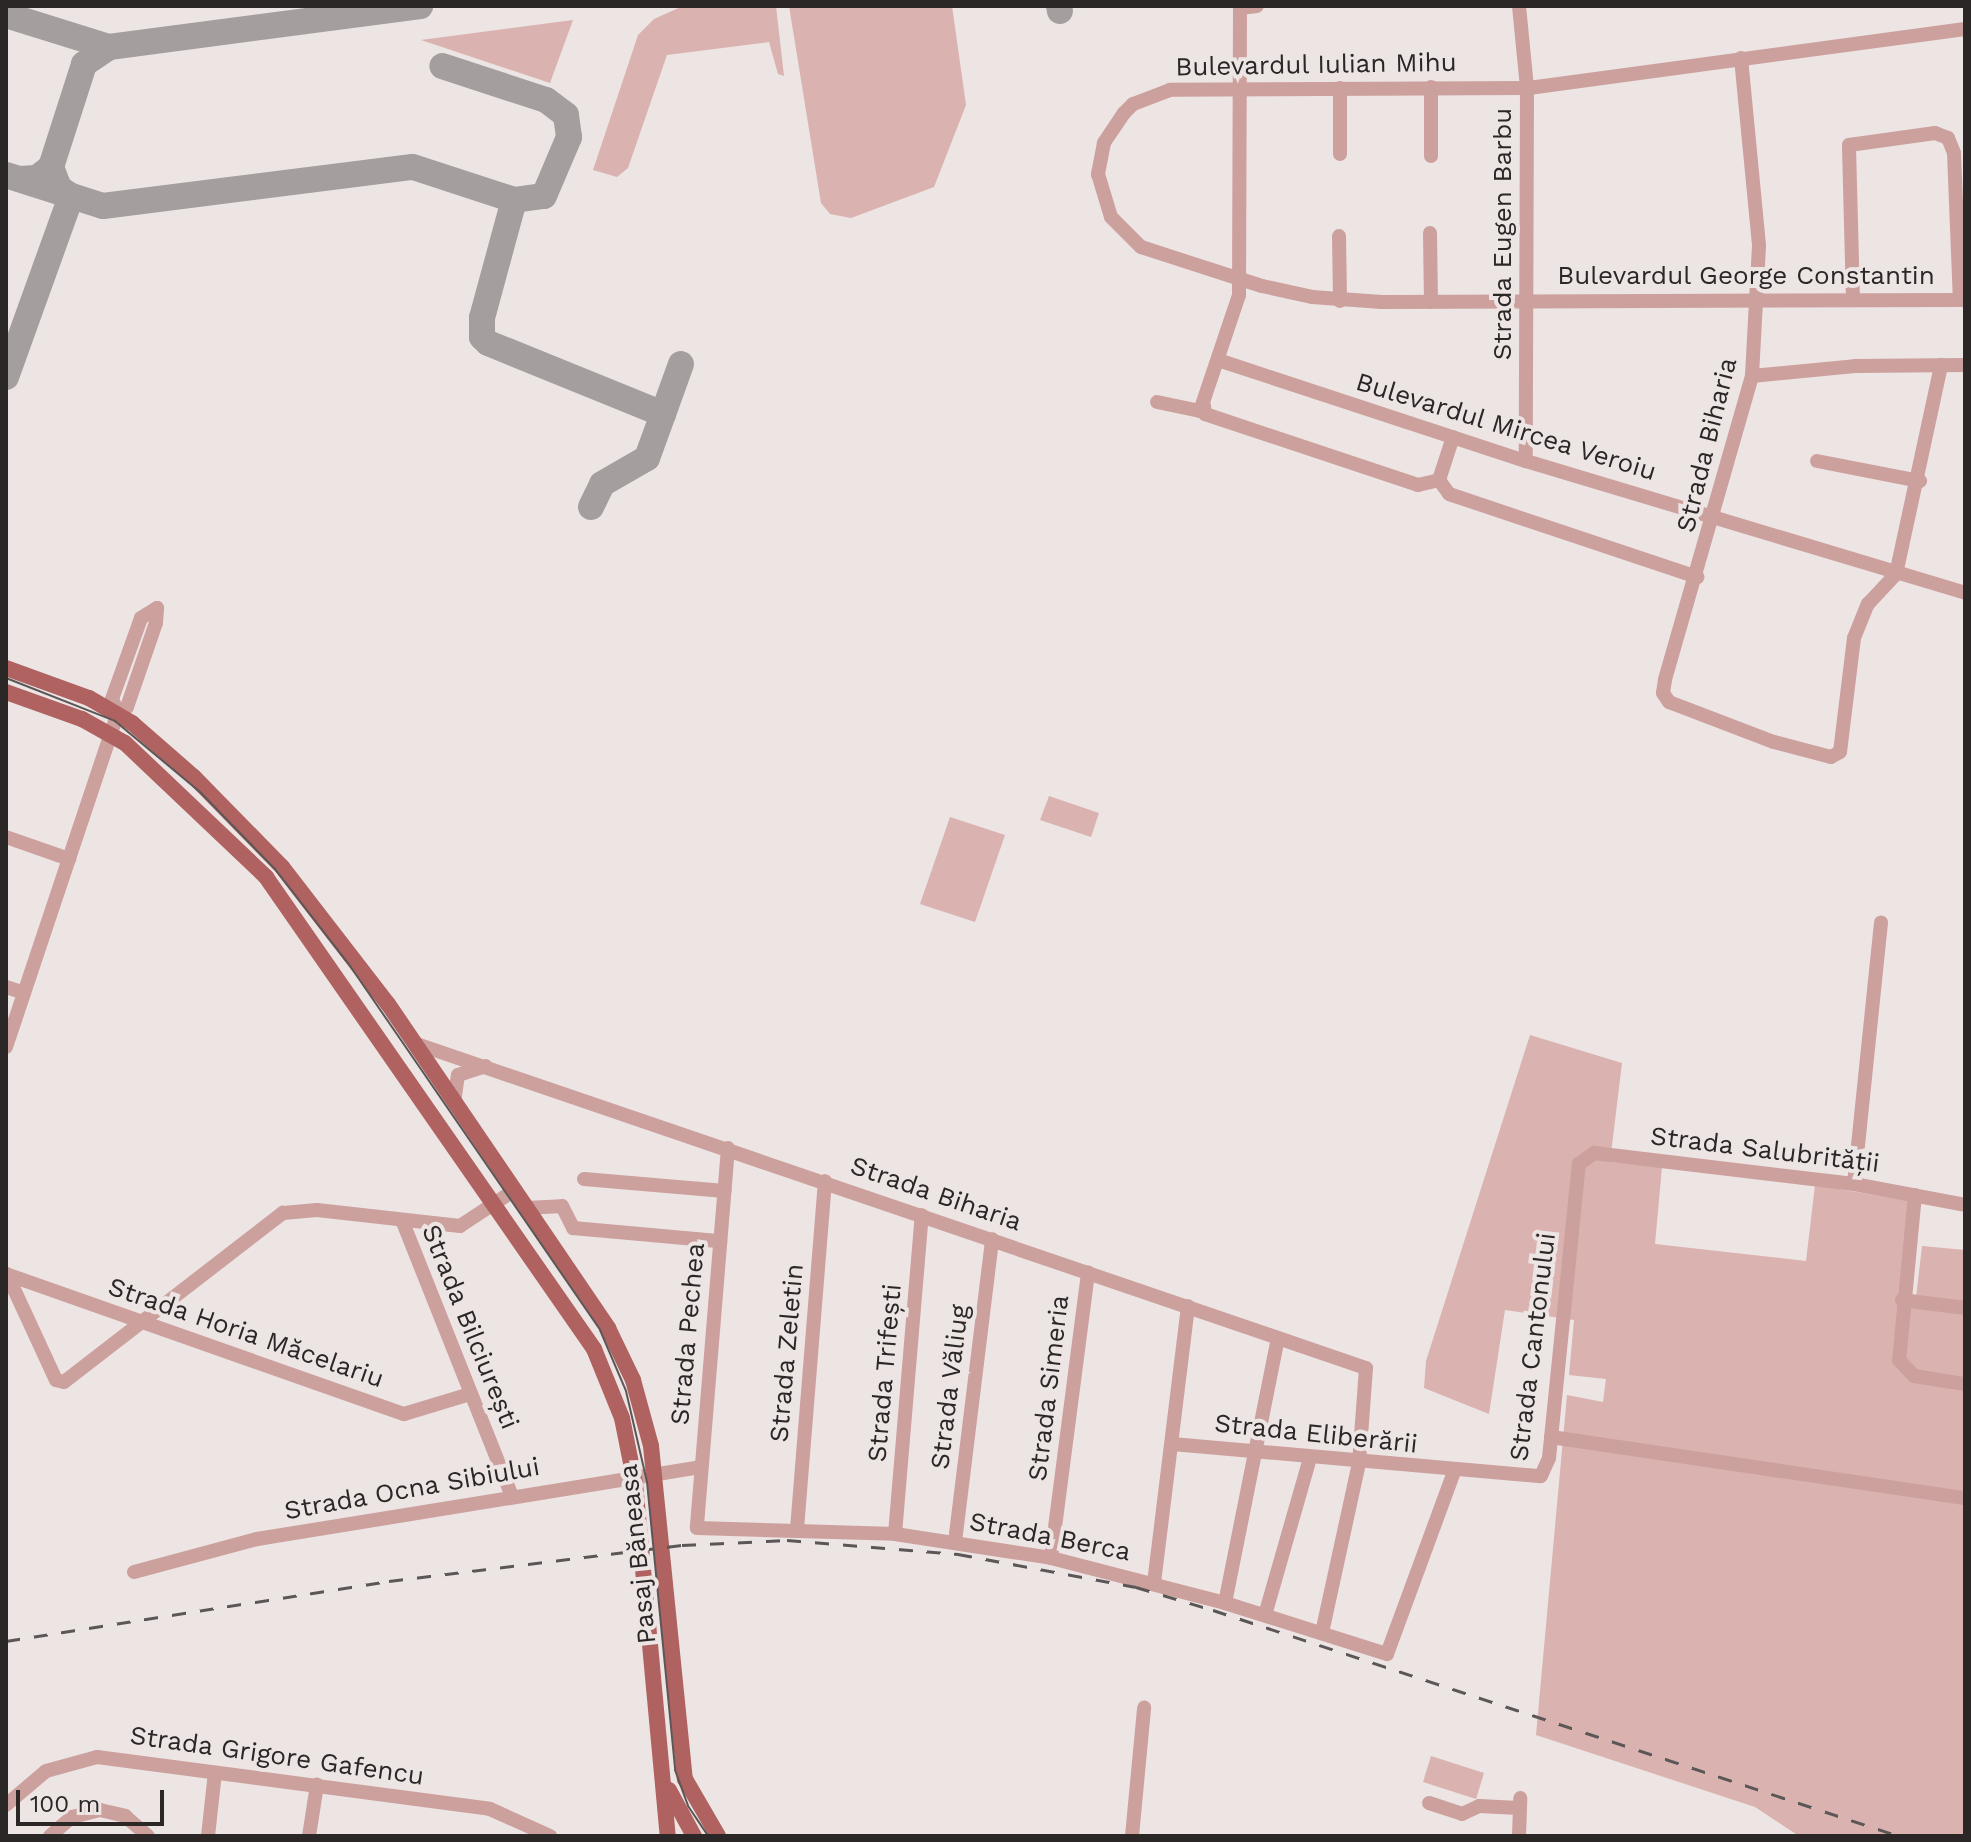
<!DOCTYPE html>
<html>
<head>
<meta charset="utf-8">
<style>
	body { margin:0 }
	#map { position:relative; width:1971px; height:1842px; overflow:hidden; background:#ede4e4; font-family:"Work Sans",sans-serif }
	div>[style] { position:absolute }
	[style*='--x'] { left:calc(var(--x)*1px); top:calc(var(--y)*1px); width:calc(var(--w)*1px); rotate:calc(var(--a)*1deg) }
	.green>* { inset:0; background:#dab2b0 }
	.taxiway>* { height:26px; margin:-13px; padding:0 13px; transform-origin:13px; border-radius:13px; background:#a49e9e }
	.minor>* { height:14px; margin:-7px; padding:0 7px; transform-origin:7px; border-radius:7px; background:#cca09d }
	.major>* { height:16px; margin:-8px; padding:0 8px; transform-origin:8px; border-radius:8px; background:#af6260 }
	.tram>* { height:2px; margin:-1px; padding:0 1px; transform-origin:1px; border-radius:1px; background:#5c5757 }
	.rail>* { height:3px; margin-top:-1.5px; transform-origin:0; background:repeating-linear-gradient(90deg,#5c5757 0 14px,transparent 0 28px) }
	span { translate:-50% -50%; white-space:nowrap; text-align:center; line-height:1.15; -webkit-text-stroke:8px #ede4e4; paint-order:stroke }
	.street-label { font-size:26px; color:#2b2727 }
	.frame { position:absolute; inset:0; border:8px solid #2b2727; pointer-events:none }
	.scale { position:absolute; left:16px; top:1790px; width:148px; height:36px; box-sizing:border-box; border:4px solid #2b2727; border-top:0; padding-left:10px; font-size:24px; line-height:28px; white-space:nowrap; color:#2b2727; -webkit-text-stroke:6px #ede4e4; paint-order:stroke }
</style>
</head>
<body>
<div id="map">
	<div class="green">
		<i style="clip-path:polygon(683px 6px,776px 6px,784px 76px,778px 74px,769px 42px,667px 55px,628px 168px,617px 177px,593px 170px,638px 35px,654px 19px)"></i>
		<i style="clip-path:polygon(789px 6px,952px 6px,966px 105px,934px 187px,851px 218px,830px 214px,821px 203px)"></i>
		<i style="clip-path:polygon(573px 20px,550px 83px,421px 40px)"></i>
		<i style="clip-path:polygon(1049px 796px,1099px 813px,1091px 837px,1040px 820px)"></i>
		<i style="clip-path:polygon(950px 817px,1005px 835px,975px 922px,920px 904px)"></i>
		<i style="clip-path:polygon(1530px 1035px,1622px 1063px,1610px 1162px,1662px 1167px,1655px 1244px,1806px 1261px,1815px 1185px,1910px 1201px,1898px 1304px,1965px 1312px,1965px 1836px,1799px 1836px,1755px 1807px,1536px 1735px,1567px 1395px,1603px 1402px,1606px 1379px,1569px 1375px,1574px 1320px,1505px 1310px,1489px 1414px,1424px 1388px,1426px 1361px)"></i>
		<i style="clip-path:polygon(1922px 1246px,1965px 1250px,1965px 1304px,1916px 1298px)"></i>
		<i style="clip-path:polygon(1431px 1756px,1484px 1773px,1476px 1799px,1423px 1782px)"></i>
	</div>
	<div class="taxiway">
		<i style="--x:1059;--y:6;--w:5;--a:79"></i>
		<i style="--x:6;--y:15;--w:108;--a:17.3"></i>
		<i style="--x:109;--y:47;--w:314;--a:-7.5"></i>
		<i style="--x:51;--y:167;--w:108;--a:-72.2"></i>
		<i style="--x:84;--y:64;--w:30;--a:-34"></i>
		<i style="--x:6;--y:175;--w:102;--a:17.7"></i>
		<i style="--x:103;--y:206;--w:312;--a:-7.2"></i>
		<i style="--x:413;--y:167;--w:106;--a:18.1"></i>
		<i style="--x:514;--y:200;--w:30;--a:-8"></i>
		<i style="--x:544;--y:196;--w:64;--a:-67"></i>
		<i style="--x:569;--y:137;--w:22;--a:-98"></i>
		<i style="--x:566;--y:115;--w:25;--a:-143"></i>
		<i style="--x:546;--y:100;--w:109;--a:-161.9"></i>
		<i style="--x:514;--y:200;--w:122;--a:105.2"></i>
		<i style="--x:482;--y:318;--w:19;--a:90"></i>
		<i style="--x:482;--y:337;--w:8;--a:45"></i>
		<i style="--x:488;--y:343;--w:189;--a:22.1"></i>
		<i style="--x:663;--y:414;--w:53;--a:-70.2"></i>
		<i style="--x:6;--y:377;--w:192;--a:-70.2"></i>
		<i style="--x:71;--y:196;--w:14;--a:-146"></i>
		<i style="--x:59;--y:188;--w:22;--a:-111"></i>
		<i style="--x:51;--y:167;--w:18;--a:142"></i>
		<i style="--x:37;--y:178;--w:18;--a:177"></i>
		<i style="--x:591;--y:507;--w:25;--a:-64"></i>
		<i style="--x:602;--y:484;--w:52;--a:-30"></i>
		<i style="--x:647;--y:458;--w:47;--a:-70"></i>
	</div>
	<div class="minor">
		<i style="--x:1519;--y:6;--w:82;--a:84.4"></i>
		<i style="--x:1527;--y:88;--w:373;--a:90.2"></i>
		<i style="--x:1965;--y:29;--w:442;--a:172.3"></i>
		<i style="--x:1527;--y:88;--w:357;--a:179.7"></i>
		<i style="--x:1170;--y:90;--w:40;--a:159"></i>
		<i style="--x:1133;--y:104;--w:13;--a:135"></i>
		<i style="--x:1124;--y:113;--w:36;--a:124"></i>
		<i style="--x:1104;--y:143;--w:32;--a:101"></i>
		<i style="--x:1098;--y:174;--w:45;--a:73.2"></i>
		<i style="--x:1111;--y:217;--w:42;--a:45"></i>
		<i style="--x:1141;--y:247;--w:127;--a:17.9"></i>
		<i style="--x:1262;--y:286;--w:51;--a:12.4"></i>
		<i style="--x:1312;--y:297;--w:70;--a:4.1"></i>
		<i style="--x:1382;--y:302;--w:583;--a:-0.2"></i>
		<i style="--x:1741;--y:58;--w:189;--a:84.5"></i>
		<i style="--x:1759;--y:246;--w:130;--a:93.1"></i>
		<i style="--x:1752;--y:376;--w:316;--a:106"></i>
		<i style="--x:1665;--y:680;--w:13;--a:99"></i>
		<i style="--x:1663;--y:693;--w:11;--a:56"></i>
		<i style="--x:1669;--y:702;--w:112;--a:20.9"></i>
		<i style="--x:1774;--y:742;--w:59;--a:14.7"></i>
		<i style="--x:1831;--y:757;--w:10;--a:-29"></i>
		<i style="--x:1840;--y:752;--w:115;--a:-83"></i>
		<i style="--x:1854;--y:638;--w:37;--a:-68"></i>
		<i style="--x:1868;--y:604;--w:41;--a:-47"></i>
		<i style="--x:1896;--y:574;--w:214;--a:-77.8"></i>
		<i style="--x:1340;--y:88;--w:66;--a:90"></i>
		<i style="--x:1431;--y:156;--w:69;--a:-90"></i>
		<i style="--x:1430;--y:233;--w:69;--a:89.2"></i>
		<i style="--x:1339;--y:236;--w:65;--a:89.1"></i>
		<i style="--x:1853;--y:300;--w:155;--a:-91.5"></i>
		<i style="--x:1849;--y:145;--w:87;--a:-7.9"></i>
		<i style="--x:1935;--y:133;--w:14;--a:21"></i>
		<i style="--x:1948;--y:138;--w:16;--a:68"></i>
		<i style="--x:1954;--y:153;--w:147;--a:87.7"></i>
		<i style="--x:1218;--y:360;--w:324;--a:18.2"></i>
		<i style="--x:1526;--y:461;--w:458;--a:16.7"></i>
		<i style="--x:1752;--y:376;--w:103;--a:-5.5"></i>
		<i style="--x:1855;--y:366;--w:110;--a:-0.5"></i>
		<i style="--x:1157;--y:402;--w:44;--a:11.8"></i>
		<i style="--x:1200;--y:411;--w:122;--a:-71.4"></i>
		<i style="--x:1239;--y:295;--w:287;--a:-89.8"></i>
		<i style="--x:1240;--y:8;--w:17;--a:-7"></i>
		<i style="--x:1204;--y:406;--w:8;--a:83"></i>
		<i style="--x:1205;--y:414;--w:225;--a:18.4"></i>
		<i style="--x:1418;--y:485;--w:22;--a:-13"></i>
		<i style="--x:1439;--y:480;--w:45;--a:-72"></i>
		<i style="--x:1817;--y:461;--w:105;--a:11"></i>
		<i style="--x:1439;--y:480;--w:17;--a:54"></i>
		<i style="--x:1449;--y:494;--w:262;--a:18.5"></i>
		<i style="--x:118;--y:713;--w:15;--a:-113"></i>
		<i style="--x:112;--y:699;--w:86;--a:-70.3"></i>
		<i style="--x:141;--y:618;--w:19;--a:-32"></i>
		<i style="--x:6;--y:837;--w:67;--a:19.2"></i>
		<i style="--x:6;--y:987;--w:19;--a:18"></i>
		<i style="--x:414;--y:1043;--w:1006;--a:18.85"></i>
		<i style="--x:1366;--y:1368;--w:95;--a:94.2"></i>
		<i style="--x:1359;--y:1463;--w:174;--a:102.3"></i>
		<i style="--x:6;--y:1047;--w:352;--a:-71.5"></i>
		<i style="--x:118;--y:713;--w:11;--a:-34"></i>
		<i style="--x:127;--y:707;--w:89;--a:-71"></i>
		<i style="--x:156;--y:623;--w:15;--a:-86"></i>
		<i style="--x:454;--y:1103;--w:28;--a:-82"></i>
		<i style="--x:458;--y:1075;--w:29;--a:-18"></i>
		<i style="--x:728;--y:1148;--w:381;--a:94.7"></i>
		<i style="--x:697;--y:1528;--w:198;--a:1.7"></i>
		<i style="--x:895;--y:1534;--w:158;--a:8.7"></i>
		<i style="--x:1051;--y:1558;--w:180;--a:14.5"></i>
		<i style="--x:1225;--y:1603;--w:170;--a:17.5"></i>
		<i style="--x:1387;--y:1654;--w:194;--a:-69.8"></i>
		<i style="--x:584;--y:1179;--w:141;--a:4.9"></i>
		<i style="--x:1854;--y:1184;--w:263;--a:-84.1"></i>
		<i style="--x:1915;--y:1195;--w:166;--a:95.5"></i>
		<i style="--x:1899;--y:1360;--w:22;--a:47"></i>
		<i style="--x:1914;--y:1376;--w:52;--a:8.9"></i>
		<i style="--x:526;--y:1208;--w:36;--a:-3"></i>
		<i style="--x:562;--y:1206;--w:25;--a:63"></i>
		<i style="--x:573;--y:1228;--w:148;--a:5.1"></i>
		<i style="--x:402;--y:1220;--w:297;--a:68.3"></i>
		<i style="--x:6;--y:1274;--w:422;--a:19.4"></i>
		<i style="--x:404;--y:1414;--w:69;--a:-16.9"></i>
		<i style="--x:7;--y:1274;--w:117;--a:65.2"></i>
		<i style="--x:56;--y:1380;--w:8;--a:14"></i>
		<i style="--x:64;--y:1382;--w:277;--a:-37.7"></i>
		<i style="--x:283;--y:1213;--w:34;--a:-5"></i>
		<i style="--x:317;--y:1210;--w:144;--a:6.4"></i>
		<i style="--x:460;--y:1226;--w:64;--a:-33.4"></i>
		<i style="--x:1902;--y:1300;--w:64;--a:7.2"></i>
		<i style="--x:1551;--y:1437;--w:418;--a:8.4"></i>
		<i style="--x:1172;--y:1444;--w:370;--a:5"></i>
		<i style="--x:1541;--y:1476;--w:20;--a:-66"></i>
		<i style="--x:1549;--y:1458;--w:296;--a:-84.2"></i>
		<i style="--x:1579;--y:1164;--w:19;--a:-36"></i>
		<i style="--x:1594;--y:1153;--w:262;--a:6.8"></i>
		<i style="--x:1854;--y:1184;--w:113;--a:10.7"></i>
		<i style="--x:797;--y:1529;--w:349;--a:-85.4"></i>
		<i style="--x:895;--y:1534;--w:320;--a:-85.2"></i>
		<i style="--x:955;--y:1542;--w:305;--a:-83"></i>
		<i style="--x:1051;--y:1558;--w:288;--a:-82.6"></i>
		<i style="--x:134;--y:1572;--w:127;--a:-15"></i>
		<i style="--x:257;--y:1539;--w:449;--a:-9.2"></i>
		<i style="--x:1154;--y:1583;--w:279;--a:-83"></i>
		<i style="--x:1225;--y:1603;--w:270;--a:-78.7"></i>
		<i style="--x:1265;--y:1615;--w:163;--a:-74"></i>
		<i style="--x:1429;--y:1803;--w:35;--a:18"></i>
		<i style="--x:1462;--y:1814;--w:19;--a:-25"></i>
		<i style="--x:1479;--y:1806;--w:40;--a:2.9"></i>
		<i style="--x:6;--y:1805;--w:52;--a:-40.4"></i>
		<i style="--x:46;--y:1771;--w:53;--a:-15.4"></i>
		<i style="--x:97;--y:1757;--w:396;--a:7.5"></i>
		<i style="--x:490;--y:1809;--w:66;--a:24.2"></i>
		<i style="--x:50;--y:1836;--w:29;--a:-41"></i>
		<i style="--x:72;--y:1817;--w:29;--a:-14"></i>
		<i style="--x:100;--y:1810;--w:26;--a:13"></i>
		<i style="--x:125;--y:1816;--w:30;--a:41"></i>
		<i style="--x:208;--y:1836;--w:63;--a:-83.7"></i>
		<i style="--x:309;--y:1836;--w:52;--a:-81.1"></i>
		<i style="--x:1132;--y:1836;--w:129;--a:-84.6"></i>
		<i style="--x:1519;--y:1836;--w:38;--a:-88"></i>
	</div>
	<div class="major">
		<i style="--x:6;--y:668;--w:88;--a:19.9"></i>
		<i style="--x:89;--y:698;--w:50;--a:30.2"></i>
		<i style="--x:132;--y:723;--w:82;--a:41.1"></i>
		<i style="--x:194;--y:777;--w:126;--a:45.6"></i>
		<i style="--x:282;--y:867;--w:173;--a:52.3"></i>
		<i style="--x:388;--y:1004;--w:392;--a:55.8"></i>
		<i style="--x:608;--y:1328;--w:58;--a:64.3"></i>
		<i style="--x:633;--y:1380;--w:68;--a:74.7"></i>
		<i style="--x:651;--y:1446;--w:335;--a:84.2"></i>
		<i style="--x:685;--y:1779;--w:66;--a:59.9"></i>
		<i style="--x:6;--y:692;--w:81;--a:19.6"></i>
		<i style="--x:82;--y:719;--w:49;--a:29.2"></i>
		<i style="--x:125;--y:743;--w:195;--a:43.5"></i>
		<i style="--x:266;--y:877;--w:575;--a:55.2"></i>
		<i style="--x:594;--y:1349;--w:74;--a:67.9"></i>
		<i style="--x:622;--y:1418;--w:66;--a:78.7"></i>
		<i style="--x:635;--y:1483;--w:355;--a:84.7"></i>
		<i style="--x:669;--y:1790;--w:52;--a:61.5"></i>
	</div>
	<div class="tram">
		<i style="--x:6;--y:678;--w:117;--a:21.5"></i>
		<i style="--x:115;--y:721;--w:112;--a:39.9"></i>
		<i style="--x:201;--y:793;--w:106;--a:45.8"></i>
		<i style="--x:275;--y:869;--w:119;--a:52.2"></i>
		<i style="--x:348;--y:963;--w:445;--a:55.5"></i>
		<i style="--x:600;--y:1330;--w:66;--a:66.9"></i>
		<i style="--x:626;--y:1391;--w:93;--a:77"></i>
		<i style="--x:647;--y:1482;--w:289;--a:84.4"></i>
		<i style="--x:675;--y:1770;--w:38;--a:70"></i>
		<i style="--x:688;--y:1806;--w:36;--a:56"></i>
	</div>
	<div class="rail">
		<i style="--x:6;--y:1641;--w:388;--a:-8.9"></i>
		<i style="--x:389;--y:1581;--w:295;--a:-7"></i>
		<i style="--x:682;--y:1545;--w:105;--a:-2.7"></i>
		<i style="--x:787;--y:1540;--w:172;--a:4.7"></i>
		<i style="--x:958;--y:1554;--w:181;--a:10.5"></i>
		<i style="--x:1136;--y:1587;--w:80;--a:16.6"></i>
		<i style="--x:1213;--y:1610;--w:722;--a:18.23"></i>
	</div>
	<div class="street-label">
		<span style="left:1316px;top:65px;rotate:-1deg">Bulevardul Iulian Mihu</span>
		<span style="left:1503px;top:234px;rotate:-90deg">Strada Eugen Barbu</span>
		<span style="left:1746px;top:276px">Bulevardul George Constantin</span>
		<span style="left:1506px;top:427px;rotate:17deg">Bulevardul Mircea Veroiu</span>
		<span style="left:1707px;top:445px;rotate:-76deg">Strada Biharia</span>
		<span style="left:1765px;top:1150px;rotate:7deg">Strada Salubrității</span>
		<span style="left:936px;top:1194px;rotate:19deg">Strada Biharia</span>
		<span style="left:470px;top:1327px;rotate:68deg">Strada Bilciurești</span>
		<span style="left:246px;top:1333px;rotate:19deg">Strada Horia Măcelariu</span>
		<span style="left:688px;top:1334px;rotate:-85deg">Strada Pechea</span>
		<span style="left:1533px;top:1347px;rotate:-83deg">Strada Cantonului</span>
		<span style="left:787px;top:1353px;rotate:-85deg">Strada Zeletin</span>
		<span style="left:885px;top:1373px;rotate:-85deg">Strada Trifești</span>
		<span style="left:950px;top:1387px;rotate:-83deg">Strada Văliug</span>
		<span style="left:1049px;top:1388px;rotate:-83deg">Strada Simeria</span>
		<span style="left:1316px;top:1434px;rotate:6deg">Strada Eliberării</span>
		<span style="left:412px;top:1489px;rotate:-10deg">Strada Ocna Sibiului</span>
		<span style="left:1050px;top:1537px;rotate:11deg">Strada Berca</span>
		<span style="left:638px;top:1554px;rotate:-96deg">Pasaj Băneasa</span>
		<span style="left:277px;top:1756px;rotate:8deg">Strada Grigore Gafencu</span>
	</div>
	<div class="frame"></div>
	<div class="scale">100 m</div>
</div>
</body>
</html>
